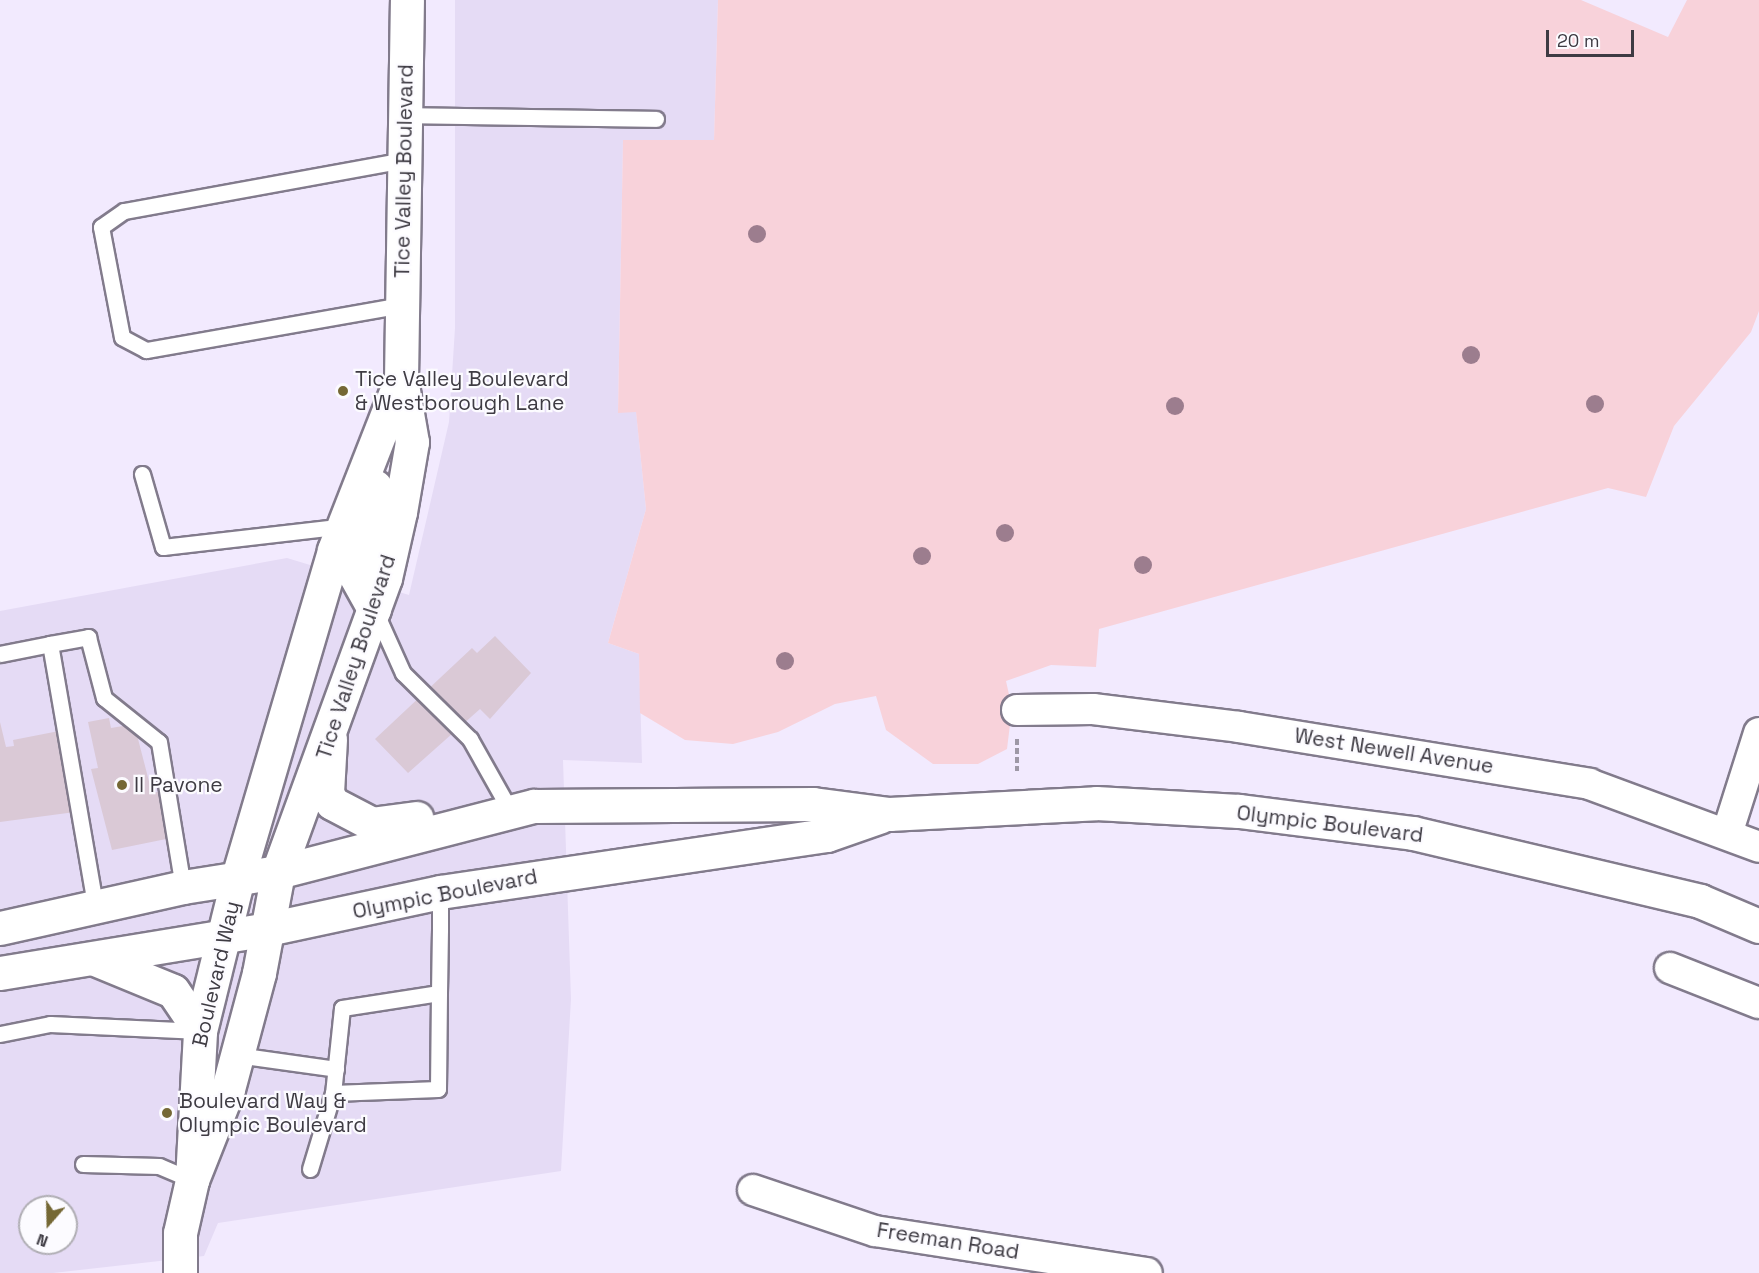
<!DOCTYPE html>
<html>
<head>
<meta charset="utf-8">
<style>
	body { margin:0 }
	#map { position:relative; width:1759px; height:1273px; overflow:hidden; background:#f2eafe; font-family:"Space Grotesk",sans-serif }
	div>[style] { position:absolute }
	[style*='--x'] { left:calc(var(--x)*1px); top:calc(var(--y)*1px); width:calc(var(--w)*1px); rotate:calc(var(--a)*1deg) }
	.built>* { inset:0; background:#e5dbf5 }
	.green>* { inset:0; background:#f8d2da }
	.building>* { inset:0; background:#dac9d6 }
	.path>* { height:4px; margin-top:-2px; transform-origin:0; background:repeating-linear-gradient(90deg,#9e98a6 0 6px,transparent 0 9px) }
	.roads { filter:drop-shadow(2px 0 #827b8c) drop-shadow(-2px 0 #827b8c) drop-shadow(0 2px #827b8c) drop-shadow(0 -2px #827b8c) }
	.service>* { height:15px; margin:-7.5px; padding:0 7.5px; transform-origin:7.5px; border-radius:7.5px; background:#fff }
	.minor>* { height:30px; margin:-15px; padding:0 15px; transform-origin:15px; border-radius:15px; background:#fff }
	.tertiary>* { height:33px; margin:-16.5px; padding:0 16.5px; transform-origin:16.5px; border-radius:16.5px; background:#fff }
	.secondary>* { height:33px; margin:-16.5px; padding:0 16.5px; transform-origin:16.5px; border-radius:16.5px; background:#fff }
	.trees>* { width:18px; height:18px; margin:-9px; border-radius:50%; background:#9c7d8e }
	.dots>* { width:16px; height:16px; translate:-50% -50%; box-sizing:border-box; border:3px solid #fcfbff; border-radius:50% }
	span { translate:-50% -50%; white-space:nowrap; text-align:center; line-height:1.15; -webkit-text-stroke:4.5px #fcfbff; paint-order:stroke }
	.street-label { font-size:21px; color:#3e3b43 }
	.poi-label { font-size:21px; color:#3e3b43 }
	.left { translate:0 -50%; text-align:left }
	.north { position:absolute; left:18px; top:1195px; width:60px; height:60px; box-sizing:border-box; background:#fcfbff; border:2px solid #b0aeb4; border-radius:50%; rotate:200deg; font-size:16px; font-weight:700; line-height:24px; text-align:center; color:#3e3b43 }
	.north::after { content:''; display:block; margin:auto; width:21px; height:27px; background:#756835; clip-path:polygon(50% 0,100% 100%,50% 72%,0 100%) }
	.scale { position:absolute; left:1546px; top:30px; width:88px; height:27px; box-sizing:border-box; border:3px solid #3e3b43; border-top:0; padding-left:8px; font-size:18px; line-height:21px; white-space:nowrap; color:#3e3b43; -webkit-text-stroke:4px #fcfbff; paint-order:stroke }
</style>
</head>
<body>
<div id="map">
	<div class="built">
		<i style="clip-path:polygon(evenodd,455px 0,718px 0,714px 140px,623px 141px,618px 412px,636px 411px,646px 509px,608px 643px,639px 654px,642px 763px,563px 760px,571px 999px,561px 1171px,218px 1223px,204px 1256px,53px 1273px,0 1273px,0 611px,287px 558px,409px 595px,449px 422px,455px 328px,455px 0,30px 1207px,66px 1207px,66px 1243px,30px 1243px,30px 1207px)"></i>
	</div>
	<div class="green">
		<i style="clip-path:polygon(718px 0,1581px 0,1668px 37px,1687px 0,1759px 0,1759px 311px,1751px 332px,1674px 426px,1646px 497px,1608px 488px,1099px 629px,1096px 667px,1051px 665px,1006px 681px,1012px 708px,1007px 749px,978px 764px,933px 764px,886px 730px,876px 696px,835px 704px,778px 732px,733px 744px,685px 740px,640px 713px,639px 654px,608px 643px,646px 509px,636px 412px,618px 413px,623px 140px,714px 140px)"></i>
	</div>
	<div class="building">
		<i style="clip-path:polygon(495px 636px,531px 673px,490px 719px,480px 709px,408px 773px,375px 739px,472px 648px,477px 653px)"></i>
		<i style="clip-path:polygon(109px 718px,111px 728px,123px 726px,137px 735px,152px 793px,166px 790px,176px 837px,112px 850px,91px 769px,98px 768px,88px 722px)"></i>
		<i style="clip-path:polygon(0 722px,6px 747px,14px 746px,13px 740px,59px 731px,75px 812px,0 822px)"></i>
	</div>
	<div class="path">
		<i style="--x:1017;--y:739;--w:32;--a:90"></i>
	</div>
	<div class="roads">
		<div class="service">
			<i style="--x:405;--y:115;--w:251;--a:0.9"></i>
			<i style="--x:402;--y:305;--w:260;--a:170"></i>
			<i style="--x:146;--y:350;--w:27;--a:-152"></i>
			<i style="--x:122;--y:337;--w:112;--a:-100.8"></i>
			<i style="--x:101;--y:227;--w:28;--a:-35"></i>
			<i style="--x:124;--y:211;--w:285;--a:-10.3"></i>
			<i style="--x:142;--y:474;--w:76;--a:74"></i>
			<i style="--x:163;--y:547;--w:182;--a:-6.6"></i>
			<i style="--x:376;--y:613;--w:66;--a:65.8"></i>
			<i style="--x:403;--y:673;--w:94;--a:44.6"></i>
			<i style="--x:470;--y:739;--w:84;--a:60.7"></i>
			<i style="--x:0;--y:654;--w:51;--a:-11.3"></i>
			<i style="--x:96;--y:910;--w:270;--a:-99.8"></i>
			<i style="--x:50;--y:644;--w:39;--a:-10"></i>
			<i style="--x:88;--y:637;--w:63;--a:75.3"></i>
			<i style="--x:104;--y:698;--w:70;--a:38.7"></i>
			<i style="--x:159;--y:742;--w:147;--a:80.6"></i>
			<i style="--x:439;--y:993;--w:98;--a:171.2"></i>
			<i style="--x:342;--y:1008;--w:85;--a:96"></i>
			<i style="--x:333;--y:1093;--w:105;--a:-2.2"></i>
			<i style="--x:438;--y:1089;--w:96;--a:-89.4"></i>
			<i style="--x:439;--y:993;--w:63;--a:-89.1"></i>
			<i style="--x:440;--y:930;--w:38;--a:-90"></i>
			<i style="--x:0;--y:1034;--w:51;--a:-11.3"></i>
			<i style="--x:50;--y:1024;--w:150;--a:2.7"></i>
			<i style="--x:237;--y:1055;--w:100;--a:8"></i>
			<i style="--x:83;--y:1164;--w:76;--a:1.5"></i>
			<i style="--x:159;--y:1166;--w:36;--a:23"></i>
			<i style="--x:310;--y:1169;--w:79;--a:-73.2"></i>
		</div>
		<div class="minor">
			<i style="--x:1017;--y:710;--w:76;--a:-0.8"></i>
			<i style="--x:1093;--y:709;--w:147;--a:7"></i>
			<i style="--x:1239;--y:727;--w:355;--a:9.2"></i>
			<i style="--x:1589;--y:784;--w:181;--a:20.3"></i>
			<i style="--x:1727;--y:834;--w:106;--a:-72.4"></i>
			<i style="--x:1670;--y:968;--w:96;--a:21.5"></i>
			<i style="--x:753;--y:1190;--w:129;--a:18.6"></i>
			<i style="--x:875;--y:1231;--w:275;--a:8.8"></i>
		</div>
		<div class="tertiary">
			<i style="--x:374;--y:609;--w:41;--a:-119.1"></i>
			<i style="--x:354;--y:573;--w:89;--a:-76.3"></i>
			<i style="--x:192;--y:1180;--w:98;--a:-68.4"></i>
			<i style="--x:228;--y:1089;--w:120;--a:-75"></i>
			<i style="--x:259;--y:973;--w:103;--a:-79.3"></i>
			<i style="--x:278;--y:872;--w:313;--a:-70"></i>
			<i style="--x:385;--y:578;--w:68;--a:-77.2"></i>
			<i style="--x:400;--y:512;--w:71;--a:-80.3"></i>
			<i style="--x:412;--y:442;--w:64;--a:-99.9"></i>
			<i style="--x:401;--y:379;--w:379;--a:-89.1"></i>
			<i style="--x:180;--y:1273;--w:40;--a:-90"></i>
			<i style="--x:180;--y:1233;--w:54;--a:-77.2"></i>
			<i style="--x:192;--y:1180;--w:149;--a:-86.9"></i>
			<i style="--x:200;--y:1031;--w:159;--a:-76.1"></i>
			<i style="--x:238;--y:877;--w:341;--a:-73.6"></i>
			<i style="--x:334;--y:550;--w:184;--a:-68.6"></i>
		</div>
		<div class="secondary">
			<i style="--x:330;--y:739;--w:54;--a:93.2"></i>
			<i style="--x:327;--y:793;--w:11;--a:63"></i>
			<i style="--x:332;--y:803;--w:45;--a:27.7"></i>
			<i style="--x:372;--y:824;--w:45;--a:-7.6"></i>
			<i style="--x:0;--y:928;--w:188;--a:-12.6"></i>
			<i style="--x:183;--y:887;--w:96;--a:-9"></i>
			<i style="--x:278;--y:872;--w:264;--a:-14.5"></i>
			<i style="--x:534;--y:806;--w:279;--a:-0.4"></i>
			<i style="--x:813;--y:804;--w:77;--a:7.5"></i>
			<i style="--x:889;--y:814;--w:207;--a:-3"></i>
			<i style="--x:1096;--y:803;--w:143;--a:3.2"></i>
			<i style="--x:1239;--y:811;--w:175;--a:7.2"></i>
			<i style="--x:1413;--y:833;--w:295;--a:13.3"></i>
			<i style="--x:1700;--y:901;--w:64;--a:23"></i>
			<i style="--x:95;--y:959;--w:84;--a:22.3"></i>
			<i style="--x:173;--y:991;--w:48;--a:56"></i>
			<i style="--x:0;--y:973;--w:272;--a:-9.3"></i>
			<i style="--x:268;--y:929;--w:176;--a:-12.1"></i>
			<i style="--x:440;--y:892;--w:391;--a:-8.4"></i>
			<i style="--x:827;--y:835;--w:57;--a:-19.4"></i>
		</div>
	</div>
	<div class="trees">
		<i style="left:757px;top:234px"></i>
		<i style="left:1471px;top:355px"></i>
		<i style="left:1595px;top:404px"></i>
		<i style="left:1175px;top:406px"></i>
		<i style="left:1005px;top:533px"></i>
		<i style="left:922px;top:556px"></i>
		<i style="left:1143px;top:565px"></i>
		<i style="left:785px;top:661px"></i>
	</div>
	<div class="dots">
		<i style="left:343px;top:391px;background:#756835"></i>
		<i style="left:122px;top:785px;background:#756835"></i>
		<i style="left:167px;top:1113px;background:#756835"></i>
	</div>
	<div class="street-label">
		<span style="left:404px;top:171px;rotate:-89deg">Tice Valley Boulevard</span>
		<span style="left:356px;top:657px;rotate:-72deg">Tice Valley Boulevard</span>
		<span style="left:1394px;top:751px;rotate:9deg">West Newell Avenue</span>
		<span style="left:1330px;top:824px;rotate:7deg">Olympic Boulevard</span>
		<span style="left:445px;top:894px;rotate:-11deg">Olympic Boulevard</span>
		<span style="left:216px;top:974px;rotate:-77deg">Boulevard Way</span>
		<span style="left:948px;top:1241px;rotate:9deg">Freeman Road</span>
	</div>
	<div class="poi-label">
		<span class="left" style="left:355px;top:391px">Tice Valley Boulevard<br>&amp; Westborough Lane</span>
		<span class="left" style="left:134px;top:785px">Il Pavone</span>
		<span class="left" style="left:179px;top:1113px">Boulevard Way &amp;<br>Olympic Boulevard</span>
	</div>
	<div class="north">N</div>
	<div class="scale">20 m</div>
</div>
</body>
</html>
